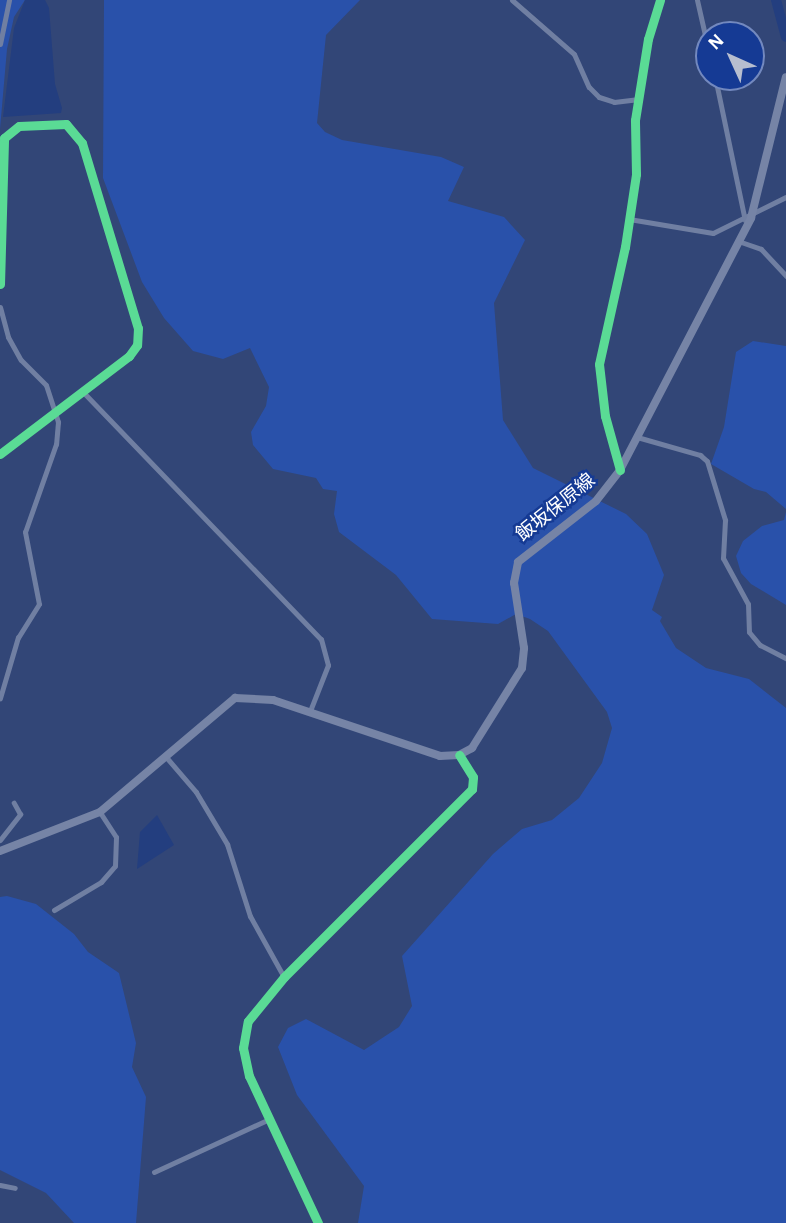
<!DOCTYPE html>
<html>
<head>
<meta charset="utf-8">
<style>
	body { margin:0 }
	#map { position:relative; width:786px; height:1223px; overflow:hidden; background:#324677; font-family:"Alegreya Sans","Noto Sans JP",sans-serif }
	div>[style] { position:absolute }
	[style*='--x'] { left:calc(var(--x)*1px); top:calc(var(--y)*1px); width:calc(var(--w)*1px); rotate:calc(var(--a)*1deg) }
	.green>* { inset:0; background:#2951aa }
	.water>* { inset:0; background:#233e7f }
	.river>* { height:10px; margin:-5px; padding:0 5px; transform-origin:5px; border-radius:5px; background:#233e7f }
	.street>* { height:5px; margin:-2.5px; padding:0 2.5px; transform-origin:2.5px; border-radius:2.5px; background:#707fa2 }
	.secondary>* { height:8px; margin:-4px; padding:0 4px; transform-origin:4px; border-radius:4px; background:#7684a6 }
	.cycleway>* { height:9px; margin:-4.5px; padding:0 4.5px; transform-origin:4.5px; border-radius:4.5px; background:#5adb95 }
	span { translate:-50% -50%; white-space:nowrap; text-align:center; line-height:1.15; -webkit-text-stroke:5px #153a94; paint-order:stroke }
	.street-label { font-size:19px; color:#fff }
	.north { position:absolute; left:695px; top:21px; width:70px; height:70px; box-sizing:border-box; background:#153a94; border:2px solid #7389bf; border-radius:50%; rotate:315deg; font-size:19px; font-weight:700; line-height:28px; text-align:center; color:#fff }
	.north::after { content:''; display:block; margin:auto; width:24px; height:32px; background:#b7becf; clip-path:polygon(50% 0,100% 100%,50% 72%,0 100%) }
</style>
</head>
<body>
<div id="map">
	<div class="green">
		<i style="clip-path:polygon(0 0,25px 0,14px 17px,7px 49px,0 129px)"></i>
		<i style="clip-path:polygon(104px 0,360px 0,326px 35px,317px 123px,325px 132px,342px 140px,441px 157px,464px 167px,448px 201px,504px 217px,525px 240px,494px 303px,503px 420px,533px 468px,626px 514px,647px 534px,664px 575px,652px 610px,662px 617px,660px 621px,676px 648px,706px 668px,749px 679px,786px 708px,786px 1223px,358px 1223px,364px 1186px,297px 1095px,278px 1047px,288px 1028px,306px 1019px,364px 1050px,399px 1027px,412px 1006px,402px 956px,493px 854px,522px 829px,552px 820px,579px 798px,602px 763px,612px 728px,607px 712px,548px 631px,530px 619px,516px 614px,498px 624px,432px 619px,396px 575px,339px 532px,334px 514px,337px 491px,323px 489px,316px 478px,273px 469px,253px 445px,251px 432px,266px 406px,269px 387px,250px 348px,223px 359px,193px 351px,164px 318px,142px 282px,103px 178px)"></i>
		<i style="clip-path:polygon(753px 341px,786px 346px,786px 509px,766px 492px,754px 489px,711px 464px,724px 427px,736px 352px)"></i>
		<i style="clip-path:polygon(786px 512px,786px 605px,751px 584px,741px 573px,736px 556px,743px 541px,762px 526px,784px 520px)"></i>
		<i style="clip-path:polygon(7px 896px,36px 904px,74px 934px,88px 952px,119px 973px,136px 1043px,132px 1067px,146px 1097px,136px 1223px,74px 1223px,46px 1193px,0 1170px,0 897px)"></i>
	</div>
	<div class="water">
		<i style="clip-path:polygon(25px 0,45px 0,49px 8px,55px 84px,62px 108px,61px 113px,3px 117px,14px 28px)"></i>
		<i style="clip-path:polygon(157px 815px,174px 845px,137px 869px,140px 832px)"></i>
	</div>
	<div class="river">
		<i style="--x:776;--y:0;--w:38;--a:75"></i>
	</div>
	<div class="street">
		<i style="--x:512;--y:0;--w:82;--a:41.1"></i>
		<i style="--x:574;--y:54;--w:36;--a:66"></i>
		<i style="--x:589;--y:87;--w:14;--a:45"></i>
		<i style="--x:599;--y:97;--w:16;--a:18"></i>
		<i style="--x:614;--y:102;--w:25;--a:-7"></i>
		<i style="--x:697;--y:0;--w:54;--a:77.2"></i>
		<i style="--x:0;--y:44;--w:45;--a:-78.4"></i>
		<i style="--x:715;--y:77;--w:146;--a:78.2"></i>
		<i style="--x:629;--y:219;--w:85;--a:9.5"></i>
		<i style="--x:713;--y:233;--w:81;--a:-26.3"></i>
		<i style="--x:741;--y:242;--w:21;--a:19"></i>
		<i style="--x:761;--y:249;--w:37;--a:47"></i>
		<i style="--x:0;--y:284;--w:146;--a:-88.4"></i>
		<i style="--x:4;--y:138;--w:19;--a:-39"></i>
		<i style="--x:19;--y:126;--w:47;--a:-2.4"></i>
		<i style="--x:66;--y:124;--w:25;--a:50"></i>
		<i style="--x:82;--y:143;--w:193;--a:73.2"></i>
		<i style="--x:138;--y:328;--w:17;--a:93"></i>
		<i style="--x:137;--y:345;--w:14;--a:126"></i>
		<i style="--x:129;--y:356;--w:162;--a:142.8"></i>
		<i style="--x:0;--y:307;--w:31;--a:75"></i>
		<i style="--x:8;--y:337;--w:26;--a:61"></i>
		<i style="--x:21;--y:360;--w:35;--a:45"></i>
		<i style="--x:46;--y:385;--w:39;--a:72"></i>
		<i style="--x:58;--y:422;--w:22;--a:95"></i>
		<i style="--x:56;--y:444;--w:93;--a:109.4"></i>
		<i style="--x:25;--y:532;--w:73;--a:79"></i>
		<i style="--x:39;--y:604;--w:39;--a:122"></i>
		<i style="--x:18;--y:637;--w:64;--a:106.4"></i>
		<i style="--x:83;--y:392;--w:343;--a:46.1"></i>
		<i style="--x:321;--y:639;--w:27;--a:75"></i>
		<i style="--x:328;--y:665;--w:49;--a:111.4"></i>
		<i style="--x:637;--y:437;--w:66;--a:15.9"></i>
		<i style="--x:700;--y:455;--w:9;--a:41"></i>
		<i style="--x:707;--y:461;--w:62;--a:73"></i>
		<i style="--x:725;--y:520;--w:38;--a:93"></i>
		<i style="--x:723;--y:558;--w:52;--a:61.5"></i>
		<i style="--x:748;--y:604;--w:28;--a:88"></i>
		<i style="--x:749;--y:632;--w:17;--a:50"></i>
		<i style="--x:760;--y:645;--w:29;--a:27"></i>
		<i style="--x:620;--y:470;--w:56;--a:-105.5"></i>
		<i style="--x:605;--y:416;--w:52;--a:-96.6"></i>
		<i style="--x:599;--y:364;--w:120;--a:-77.5"></i>
		<i style="--x:625;--y:247;--w:74;--a:-81.4"></i>
		<i style="--x:636;--y:174;--w:54;--a:-91.1"></i>
		<i style="--x:635;--y:120;--w:82;--a:-80.9"></i>
		<i style="--x:648;--y:39;--w:41;--a:-72.9"></i>
		<i style="--x:166;--y:757;--w:46;--a:49.4"></i>
		<i style="--x:196;--y:792;--w:61;--a:59.2"></i>
		<i style="--x:227;--y:844;--w:76;--a:72.3"></i>
		<i style="--x:250;--y:916;--w:70;--a:60.9"></i>
		<i style="--x:0;--y:840;--w:33;--a:-52"></i>
		<i style="--x:20;--y:814;--w:13;--a:-119"></i>
		<i style="--x:54;--y:910;--w:55;--a:-30.8"></i>
		<i style="--x:101;--y:882;--w:21;--a:-49"></i>
		<i style="--x:115;--y:866;--w:29;--a:-88"></i>
		<i style="--x:116;--y:837;--w:30;--a:-123"></i>
		<i style="--x:154;--y:1172;--w:127;--a:-24.7"></i>
		<i style="--x:0;--y:1185;--w:15;--a:11"></i>
		<i style="--x:318;--y:1223;--w:162;--a:-115.1"></i>
		<i style="--x:249;--y:1076;--w:29;--a:-102"></i>
		<i style="--x:243;--y:1048;--w:27;--a:-80"></i>
		<i style="--x:248;--y:1021;--w:57;--a:-50.7"></i>
		<i style="--x:284;--y:977;--w:266;--a:-45"></i>
		<i style="--x:472;--y:789;--w:12;--a:-85"></i>
		<i style="--x:473;--y:777;--w:26;--a:-122"></i>
	</div>
	<div class="secondary">
		<i style="--x:0;--y:851;--w:107;--a:-21.3"></i>
		<i style="--x:100;--y:812;--w:177;--a:-40.2"></i>
		<i style="--x:235;--y:698;--w:38;--a:3"></i>
		<i style="--x:273;--y:700;--w:176;--a:18.5"></i>
		<i style="--x:440;--y:756;--w:19;--a:-3"></i>
		<i style="--x:459;--y:755;--w:15;--a:-28"></i>
		<i style="--x:472;--y:748;--w:94;--a:-58"></i>
		<i style="--x:522;--y:668;--w:20;--a:-84"></i>
		<i style="--x:524;--y:648;--w:66;--a:-98.7"></i>
		<i style="--x:514;--y:583;--w:21;--a:-79"></i>
		<i style="--x:518;--y:562;--w:99;--a:-38"></i>
		<i style="--x:596;--y:501;--w:39;--a:-52"></i>
		<i style="--x:620;--y:470;--w:284;--a:-62.5"></i>
		<i style="--x:751;--y:218;--w:145;--a:-76.1"></i>
	</div>
	<div class="cycleway">
		<i style="--x:0;--y:284;--w:146;--a:-88.4"></i>
		<i style="--x:4;--y:138;--w:19;--a:-39"></i>
		<i style="--x:19;--y:126;--w:47;--a:-2.4"></i>
		<i style="--x:66;--y:124;--w:25;--a:50"></i>
		<i style="--x:82;--y:143;--w:193;--a:73.2"></i>
		<i style="--x:138;--y:328;--w:17;--a:93"></i>
		<i style="--x:137;--y:345;--w:14;--a:126"></i>
		<i style="--x:129;--y:356;--w:162;--a:142.8"></i>
		<i style="--x:620;--y:470;--w:56;--a:-105.5"></i>
		<i style="--x:605;--y:416;--w:52;--a:-96.6"></i>
		<i style="--x:599;--y:364;--w:120;--a:-77.5"></i>
		<i style="--x:625;--y:247;--w:74;--a:-81.4"></i>
		<i style="--x:636;--y:174;--w:54;--a:-91.1"></i>
		<i style="--x:635;--y:120;--w:82;--a:-80.9"></i>
		<i style="--x:648;--y:39;--w:41;--a:-72.9"></i>
		<i style="--x:318;--y:1223;--w:162;--a:-115.1"></i>
		<i style="--x:249;--y:1076;--w:29;--a:-102"></i>
		<i style="--x:243;--y:1048;--w:27;--a:-80"></i>
		<i style="--x:248;--y:1021;--w:57;--a:-50.7"></i>
		<i style="--x:284;--y:977;--w:266;--a:-45"></i>
		<i style="--x:472;--y:789;--w:12;--a:-85"></i>
		<i style="--x:473;--y:777;--w:26;--a:-122"></i>
	</div>
	<div class="street-label">
		<span style="left:556px;top:508px;rotate:-39deg">飯坂保原線</span>
	</div>
	<div class="north">N</div>
</div>
</body>
</html>
